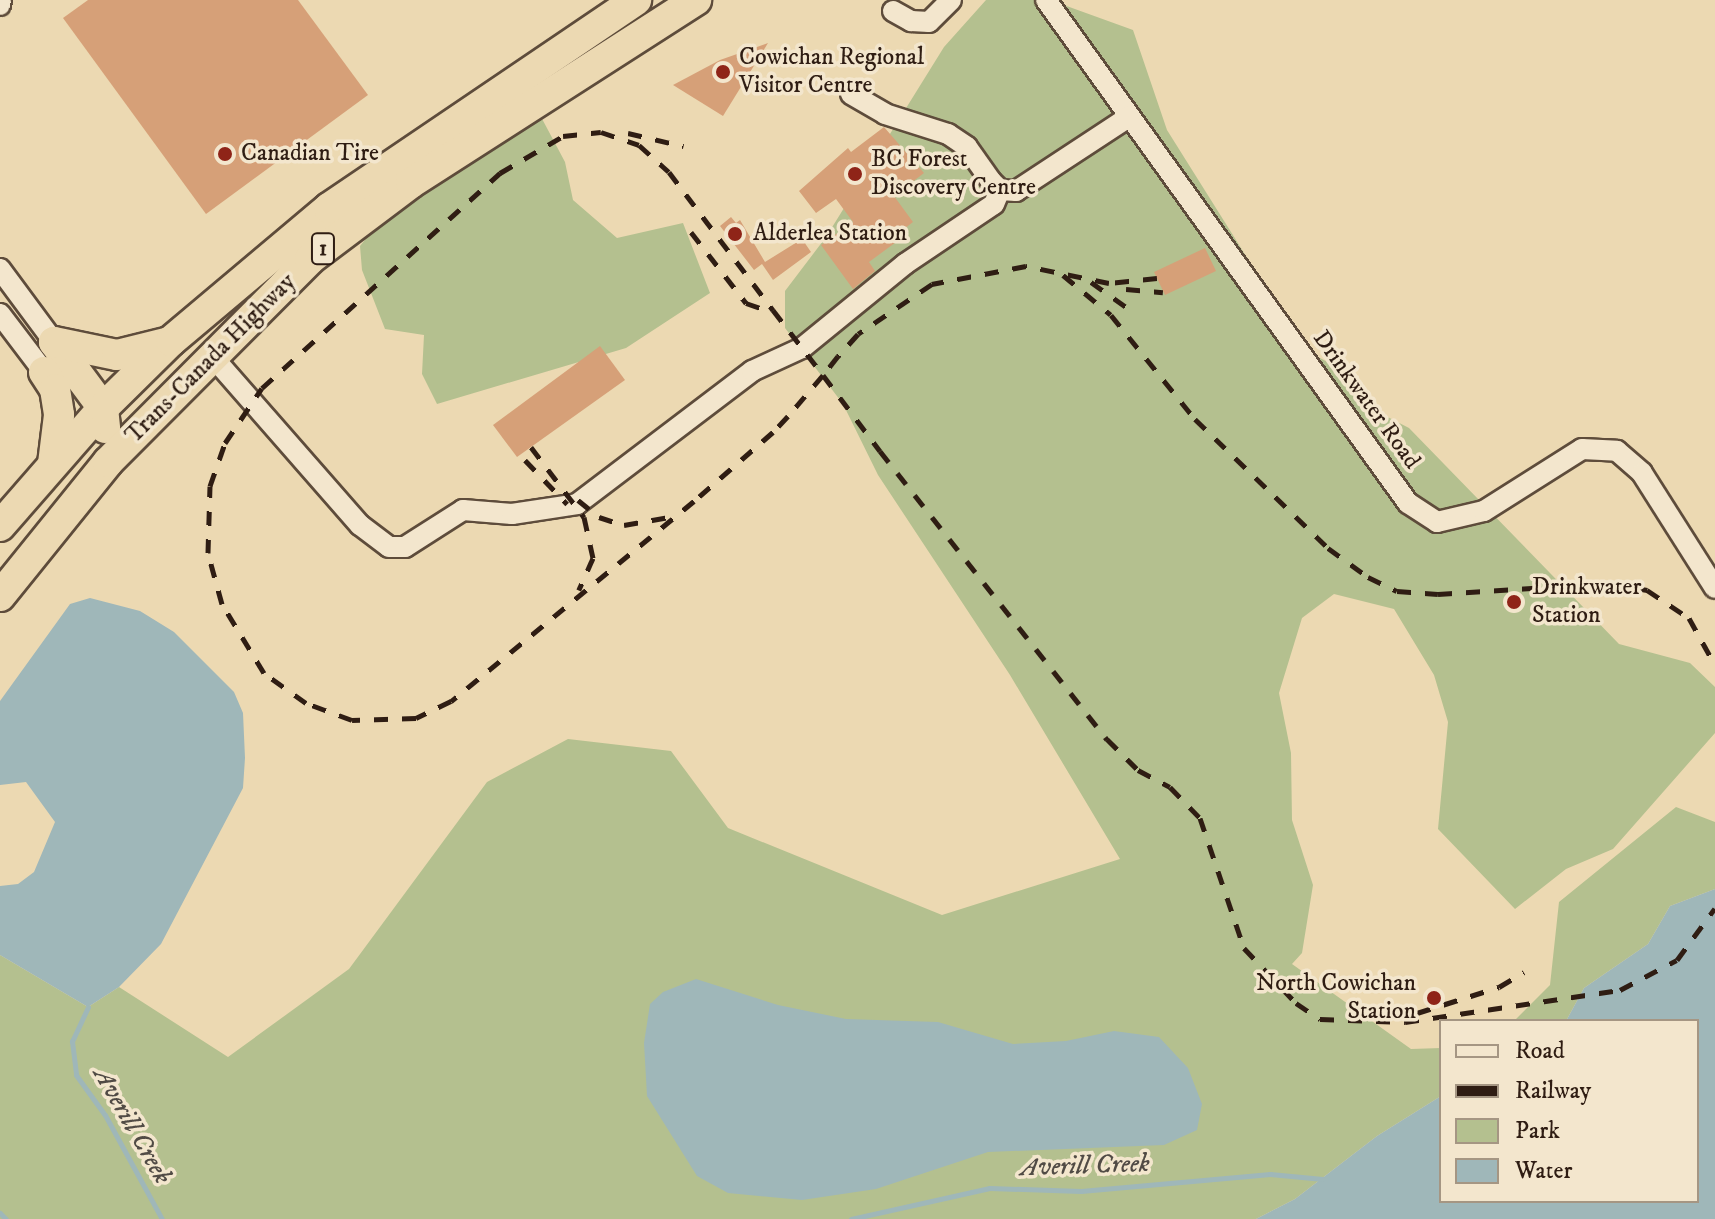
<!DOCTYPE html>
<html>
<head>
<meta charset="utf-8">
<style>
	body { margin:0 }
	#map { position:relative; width:1715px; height:1219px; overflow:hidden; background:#ecd9b2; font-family:"IM FELL DW Pica",serif }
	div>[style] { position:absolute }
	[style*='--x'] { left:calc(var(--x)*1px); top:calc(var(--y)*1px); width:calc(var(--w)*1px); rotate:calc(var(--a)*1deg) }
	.green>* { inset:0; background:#b4c08f }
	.water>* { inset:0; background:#9fb7b9 }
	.stream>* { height:5px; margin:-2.5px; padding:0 2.5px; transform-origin:2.5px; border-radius:2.5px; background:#9fb7b9 }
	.building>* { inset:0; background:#d6a078 }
	.roads { filter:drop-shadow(2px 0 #5e4c3b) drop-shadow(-2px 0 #5e4c3b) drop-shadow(0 2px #5e4c3b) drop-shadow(0 -2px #5e4c3b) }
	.minor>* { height:20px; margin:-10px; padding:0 10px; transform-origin:10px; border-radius:10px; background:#f3e6cd }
	.highway>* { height:30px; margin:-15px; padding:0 15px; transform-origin:15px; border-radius:15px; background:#ecd9b2 }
	.rail>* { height:5px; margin-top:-2.5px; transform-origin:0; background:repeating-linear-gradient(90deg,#2f1d13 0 14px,transparent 0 28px) }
	.dots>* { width:22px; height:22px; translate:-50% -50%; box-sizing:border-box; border:4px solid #f3e6cd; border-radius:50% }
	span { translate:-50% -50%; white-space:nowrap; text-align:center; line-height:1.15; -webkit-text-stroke:7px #f3e6cd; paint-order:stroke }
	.shield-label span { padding:2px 6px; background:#f3e6cd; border:2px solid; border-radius:6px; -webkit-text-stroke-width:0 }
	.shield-label { font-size:22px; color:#2f1d13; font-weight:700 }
	.poi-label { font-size:24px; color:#2f1d13 }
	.left { translate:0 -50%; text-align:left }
	.right { translate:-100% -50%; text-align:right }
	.street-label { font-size:24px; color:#2f1d13 }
	.water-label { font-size:26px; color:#514b45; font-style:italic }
	.legend { position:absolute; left:1439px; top:1019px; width:260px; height:184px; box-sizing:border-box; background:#f3e6cd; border:2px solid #a59683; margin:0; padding:10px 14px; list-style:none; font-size:24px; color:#2f1d13 }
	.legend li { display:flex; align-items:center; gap:16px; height:40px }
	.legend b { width:40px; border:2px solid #a59683 }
</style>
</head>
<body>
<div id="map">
	<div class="green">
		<i style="clip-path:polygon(986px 0,1050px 0,1133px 30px,1167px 130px,1305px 350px,1350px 374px,1378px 412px,1409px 428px,1619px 644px,1690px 663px,1715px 687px,1715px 733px,1613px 849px,1566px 869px,1515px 909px,1438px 829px,1448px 722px,1434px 675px,1394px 609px,1334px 594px,1302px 618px,1279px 693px,1291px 753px,1292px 820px,1313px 885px,1302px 953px,1292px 964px,1411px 1049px,1441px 1048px,1441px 1096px,1377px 1136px,1295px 1199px,1256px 1219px,0 1219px,0 955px,88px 1007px,119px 987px,228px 1057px,349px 969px,487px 782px,568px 739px,671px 751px,728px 828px,942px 915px,1120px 859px,1010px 675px,878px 475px,843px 404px,785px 328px,785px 291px,826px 237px,944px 47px)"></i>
		<i style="clip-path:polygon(540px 115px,565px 162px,573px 200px,617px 238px,683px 223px,710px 293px,626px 348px,437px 404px,422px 374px,424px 335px,385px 329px,362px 270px,360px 246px,385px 215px)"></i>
		<i style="clip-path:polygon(1676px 807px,1715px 822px,1715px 889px,1670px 906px,1648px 944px,1584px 988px,1566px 1021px,1514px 1021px,1550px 985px,1559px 902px)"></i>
	</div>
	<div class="water">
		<i style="clip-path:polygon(90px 598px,140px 611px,174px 632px,234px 692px,243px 713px,245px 758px,243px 788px,161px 944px,119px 987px,88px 1007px,0 955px,0 886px,18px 884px,34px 872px,55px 822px,26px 782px,0 785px,0 701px,70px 604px)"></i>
		<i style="clip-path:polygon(1715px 889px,1715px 1219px,1256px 1219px,1295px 1199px,1377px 1136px,1441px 1096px,1441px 1201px,1697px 1201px,1697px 1021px,1566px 1021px,1584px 988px,1648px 944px,1670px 906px)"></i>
		<i style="clip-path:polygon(696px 979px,778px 1005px,846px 1019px,938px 1022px,1013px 1044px,1066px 1041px,1114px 1031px,1159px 1037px,1188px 1068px,1202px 1104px,1197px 1130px,1164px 1145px,988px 1152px,876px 1189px,802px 1200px,728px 1193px,697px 1176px,647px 1096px,644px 1043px,650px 1004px,663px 992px)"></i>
	</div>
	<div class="stream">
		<i style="--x:88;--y:1007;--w:38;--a:115"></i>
		<i style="--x:72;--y:1041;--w:34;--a:83"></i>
		<i style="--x:76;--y:1075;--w:49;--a:54.1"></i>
		<i style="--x:105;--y:1115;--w:119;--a:61.3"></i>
		<i style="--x:0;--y:1213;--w:8;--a:45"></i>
		<i style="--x:851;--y:1219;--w:142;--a:-12.6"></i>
		<i style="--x:990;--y:1188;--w:91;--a:1.9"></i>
		<i style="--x:1081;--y:1191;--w:190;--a:-5.1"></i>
		<i style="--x:1270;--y:1174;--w:53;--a:5.4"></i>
	</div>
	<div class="building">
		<i style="clip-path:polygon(88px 0,298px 0,368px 95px,206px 214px,63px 18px)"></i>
		<i style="clip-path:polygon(768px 43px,723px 116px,673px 85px,720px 60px)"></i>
		<i style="clip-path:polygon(884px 127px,924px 173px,894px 196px,913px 222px,904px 229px,907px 234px,869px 262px,875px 271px,853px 289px,821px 245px,853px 222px,836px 199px,816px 213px,799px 191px,848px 148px,851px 152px)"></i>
		<i style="clip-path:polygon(731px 217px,736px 223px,740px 220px,765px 262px,802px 239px,811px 252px,773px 280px,762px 264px,754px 270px,720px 226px)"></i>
		<i style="clip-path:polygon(1205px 248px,1216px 271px,1165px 295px,1154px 272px)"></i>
		<i style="clip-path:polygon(600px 346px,625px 380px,517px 457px,493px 425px)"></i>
	</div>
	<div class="roads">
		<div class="minor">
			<i style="--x:1046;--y:0;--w:620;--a:54.26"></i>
			<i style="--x:1408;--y:503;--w:35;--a:33"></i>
			<i style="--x:1437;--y:522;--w:48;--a:-13.2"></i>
			<i style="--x:1484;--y:511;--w:116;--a:-32.3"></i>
			<i style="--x:1582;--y:449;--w:35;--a:3"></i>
			<i style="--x:1617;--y:451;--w:33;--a:41"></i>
			<i style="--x:1642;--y:473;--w:136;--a:57.6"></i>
			<i style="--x:0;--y:5;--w:5;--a:-79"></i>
			<i style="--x:893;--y:11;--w:21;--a:29"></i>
			<i style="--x:911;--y:21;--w:18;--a:3"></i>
			<i style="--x:929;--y:22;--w:31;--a:-45"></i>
			<i style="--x:851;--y:94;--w:39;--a:30"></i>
			<i style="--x:885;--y:114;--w:66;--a:17.6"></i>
			<i style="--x:948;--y:134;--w:23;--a:34"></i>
			<i style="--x:967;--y:147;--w:42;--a:54.8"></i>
			<i style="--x:991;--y:181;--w:13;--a:45"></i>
			<i style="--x:1000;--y:190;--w:16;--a:4"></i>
			<i style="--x:1016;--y:191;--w:136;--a:-33.3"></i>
			<i style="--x:0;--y:269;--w:91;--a:53.5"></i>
			<i style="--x:0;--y:314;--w:73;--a:52.8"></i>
			<i style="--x:212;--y:356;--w:225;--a:48.8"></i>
			<i style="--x:360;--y:525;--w:36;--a:37"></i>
			<i style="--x:389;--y:547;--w:16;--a:0"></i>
			<i style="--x:405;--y:547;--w:69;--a:-32.5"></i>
			<i style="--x:463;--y:510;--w:49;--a:4.7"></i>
			<i style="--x:512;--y:514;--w:66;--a:-8.7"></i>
			<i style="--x:577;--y:504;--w:220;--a:-37.2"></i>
			<i style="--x:752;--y:371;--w:55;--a:-24.7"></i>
			<i style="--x:802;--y:348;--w:133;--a:-39.2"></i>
			<i style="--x:905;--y:264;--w:107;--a:-34"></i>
			<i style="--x:994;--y:204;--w:15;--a:-67"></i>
		</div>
		<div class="highway">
			<i style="--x:54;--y:342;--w:82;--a:53.4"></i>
			<i style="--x:103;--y:408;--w:20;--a:84"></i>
			<i style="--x:54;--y:342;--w:64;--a:11.7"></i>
			<i style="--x:117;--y:355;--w:54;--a:-14"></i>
			<i style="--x:44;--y:372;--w:20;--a:57"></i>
			<i style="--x:55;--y:389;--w:26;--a:81"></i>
			<i style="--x:59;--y:415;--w:49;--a:97"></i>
			<i style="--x:0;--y:526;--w:157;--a:-48.9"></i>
			<i style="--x:103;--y:408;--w:95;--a:-44.6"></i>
			<i style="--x:171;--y:341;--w:207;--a:-40.1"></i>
			<i style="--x:329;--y:208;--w:371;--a:-34.1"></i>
			<i style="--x:0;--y:596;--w:172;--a:-51.1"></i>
			<i style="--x:108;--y:462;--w:286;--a:-45.1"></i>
			<i style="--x:310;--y:259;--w:126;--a:-37"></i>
			<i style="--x:411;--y:183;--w:339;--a:-32.7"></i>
		</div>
	</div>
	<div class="rail">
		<i style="--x:628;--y:133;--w:57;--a:13.3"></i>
		<i style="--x:691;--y:232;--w:90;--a:52.2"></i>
		<i style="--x:746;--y:303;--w:24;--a:19"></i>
		<i style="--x:1063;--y:275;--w:62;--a:39.8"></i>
		<i style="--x:1111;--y:315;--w:134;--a:51.1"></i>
		<i style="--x:1195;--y:419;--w:185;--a:44.1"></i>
		<i style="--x:1328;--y:548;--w:49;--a:35.9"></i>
		<i style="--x:1368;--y:577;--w:32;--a:26"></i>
		<i style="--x:1397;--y:591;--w:41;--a:4.2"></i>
		<i style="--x:1438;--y:594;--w:168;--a:-3.7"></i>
		<i style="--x:1606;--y:583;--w:42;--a:9.7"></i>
		<i style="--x:1647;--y:590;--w:50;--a:33.7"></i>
		<i style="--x:1689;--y:618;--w:54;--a:61"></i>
		<i style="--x:1157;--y:278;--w:48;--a:174.1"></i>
		<i style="--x:1109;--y:283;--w:85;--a:-168.4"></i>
		<i style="--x:1026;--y:266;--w:96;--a:169.2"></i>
		<i style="--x:932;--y:284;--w:89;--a:146"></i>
		<i style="--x:858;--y:334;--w:30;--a:132"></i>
		<i style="--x:838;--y:356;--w:24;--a:128"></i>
		<i style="--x:823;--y:375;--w:54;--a:130.5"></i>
		<i style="--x:788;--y:416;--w:22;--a:133"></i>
		<i style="--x:773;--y:432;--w:105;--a:138.9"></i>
		<i style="--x:694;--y:501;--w:315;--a:140.5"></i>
		<i style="--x:451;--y:701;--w:39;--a:154"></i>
		<i style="--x:416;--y:718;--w:64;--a:178.2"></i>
		<i style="--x:352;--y:720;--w:49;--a:-159.7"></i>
		<i style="--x:306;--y:703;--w:52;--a:-144.5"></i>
		<i style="--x:264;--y:673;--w:81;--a:-121.3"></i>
		<i style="--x:222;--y:604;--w:53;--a:-105.4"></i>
		<i style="--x:208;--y:553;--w:67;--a:-88.3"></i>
		<i style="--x:210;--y:486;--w:46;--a:-70.8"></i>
		<i style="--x:225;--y:443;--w:66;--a:-56.1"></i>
		<i style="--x:262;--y:388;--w:321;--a:-42.1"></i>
		<i style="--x:500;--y:173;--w:73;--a:-30.4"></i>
		<i style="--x:563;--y:136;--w:38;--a:-6"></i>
		<i style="--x:601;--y:132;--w:40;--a:18.9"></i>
		<i style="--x:639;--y:145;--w:40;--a:42"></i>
		<i style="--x:669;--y:172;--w:173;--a:53"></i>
		<i style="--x:773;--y:310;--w:82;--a:52.4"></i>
		<i style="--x:823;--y:375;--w:95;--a:53.1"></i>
		<i style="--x:880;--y:451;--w:367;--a:51.8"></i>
		<i style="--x:1107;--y:739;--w:44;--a:45"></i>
		<i style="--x:1138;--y:770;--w:36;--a:28"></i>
		<i style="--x:1170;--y:787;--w:43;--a:45.9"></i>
		<i style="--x:1200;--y:818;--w:137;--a:71.3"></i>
		<i style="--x:1244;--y:948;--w:76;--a:46.6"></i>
		<i style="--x:1296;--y:1003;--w:29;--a:34"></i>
		<i style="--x:1320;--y:1019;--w:85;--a:2"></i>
		<i style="--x:1405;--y:1022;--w:217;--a:-8.5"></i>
		<i style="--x:1620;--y:990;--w:64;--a:-27.8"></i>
		<i style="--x:1677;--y:960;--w:64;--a:-53.8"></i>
		<i style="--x:1091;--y:282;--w:47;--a:35.4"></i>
		<i style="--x:1126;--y:289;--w:37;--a:5"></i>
		<i style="--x:531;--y:447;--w:88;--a:52.9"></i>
		<i style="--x:584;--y:517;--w:42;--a:77.6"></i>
		<i style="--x:593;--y:558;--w:35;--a:114"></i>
		<i style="--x:525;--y:460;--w:61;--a:46.3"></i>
		<i style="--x:578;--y:500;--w:27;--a:39"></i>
		<i style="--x:599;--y:517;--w:26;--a:18"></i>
		<i style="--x:624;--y:525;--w:46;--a:-10.1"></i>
		<i style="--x:1417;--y:1013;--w:86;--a:-17.6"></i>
		<i style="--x:1499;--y:987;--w:29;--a:-31"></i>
	</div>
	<div class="dots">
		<i style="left:723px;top:72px;background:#8f2418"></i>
		<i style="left:225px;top:154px;background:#8f2418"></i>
		<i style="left:855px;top:174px;background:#8f2418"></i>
		<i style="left:735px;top:234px;background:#8f2418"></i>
		<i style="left:1514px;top:602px;background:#8f2418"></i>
		<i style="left:1434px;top:998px;background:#8f2418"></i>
	</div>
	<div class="shield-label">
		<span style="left:323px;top:249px">1</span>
	</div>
	<div class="poi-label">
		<span class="left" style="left:739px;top:72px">Cowichan Regional<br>Visitor Centre</span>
		<span class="left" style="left:241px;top:154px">Canadian Tire</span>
		<span class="left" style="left:871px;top:174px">BC Forest<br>Discovery Centre</span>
		<span class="left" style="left:753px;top:234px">Alderlea Station</span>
		<span class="left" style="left:1532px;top:602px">Drinkwater<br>Station</span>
		<span class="right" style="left:1416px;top:998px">North Cowichan<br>Station</span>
	</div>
	<div class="street-label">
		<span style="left:211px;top:359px;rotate:-45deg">Trans-Canada Highway</span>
		<span style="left:1366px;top:400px;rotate:54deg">Drinkwater Road</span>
	</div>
	<div class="water-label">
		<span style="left:132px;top:1126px;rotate:60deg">Averill Creek</span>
		<span style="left:1085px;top:1166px;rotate:-2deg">Averill Creek</span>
	</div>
	<ul class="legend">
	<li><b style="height:10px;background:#f3e6cd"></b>Road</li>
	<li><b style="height:10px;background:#2f1d13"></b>Railway</li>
	<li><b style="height:22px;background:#b4c08f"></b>Park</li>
	<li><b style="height:22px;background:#9fb7b9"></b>Water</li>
	</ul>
</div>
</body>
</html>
